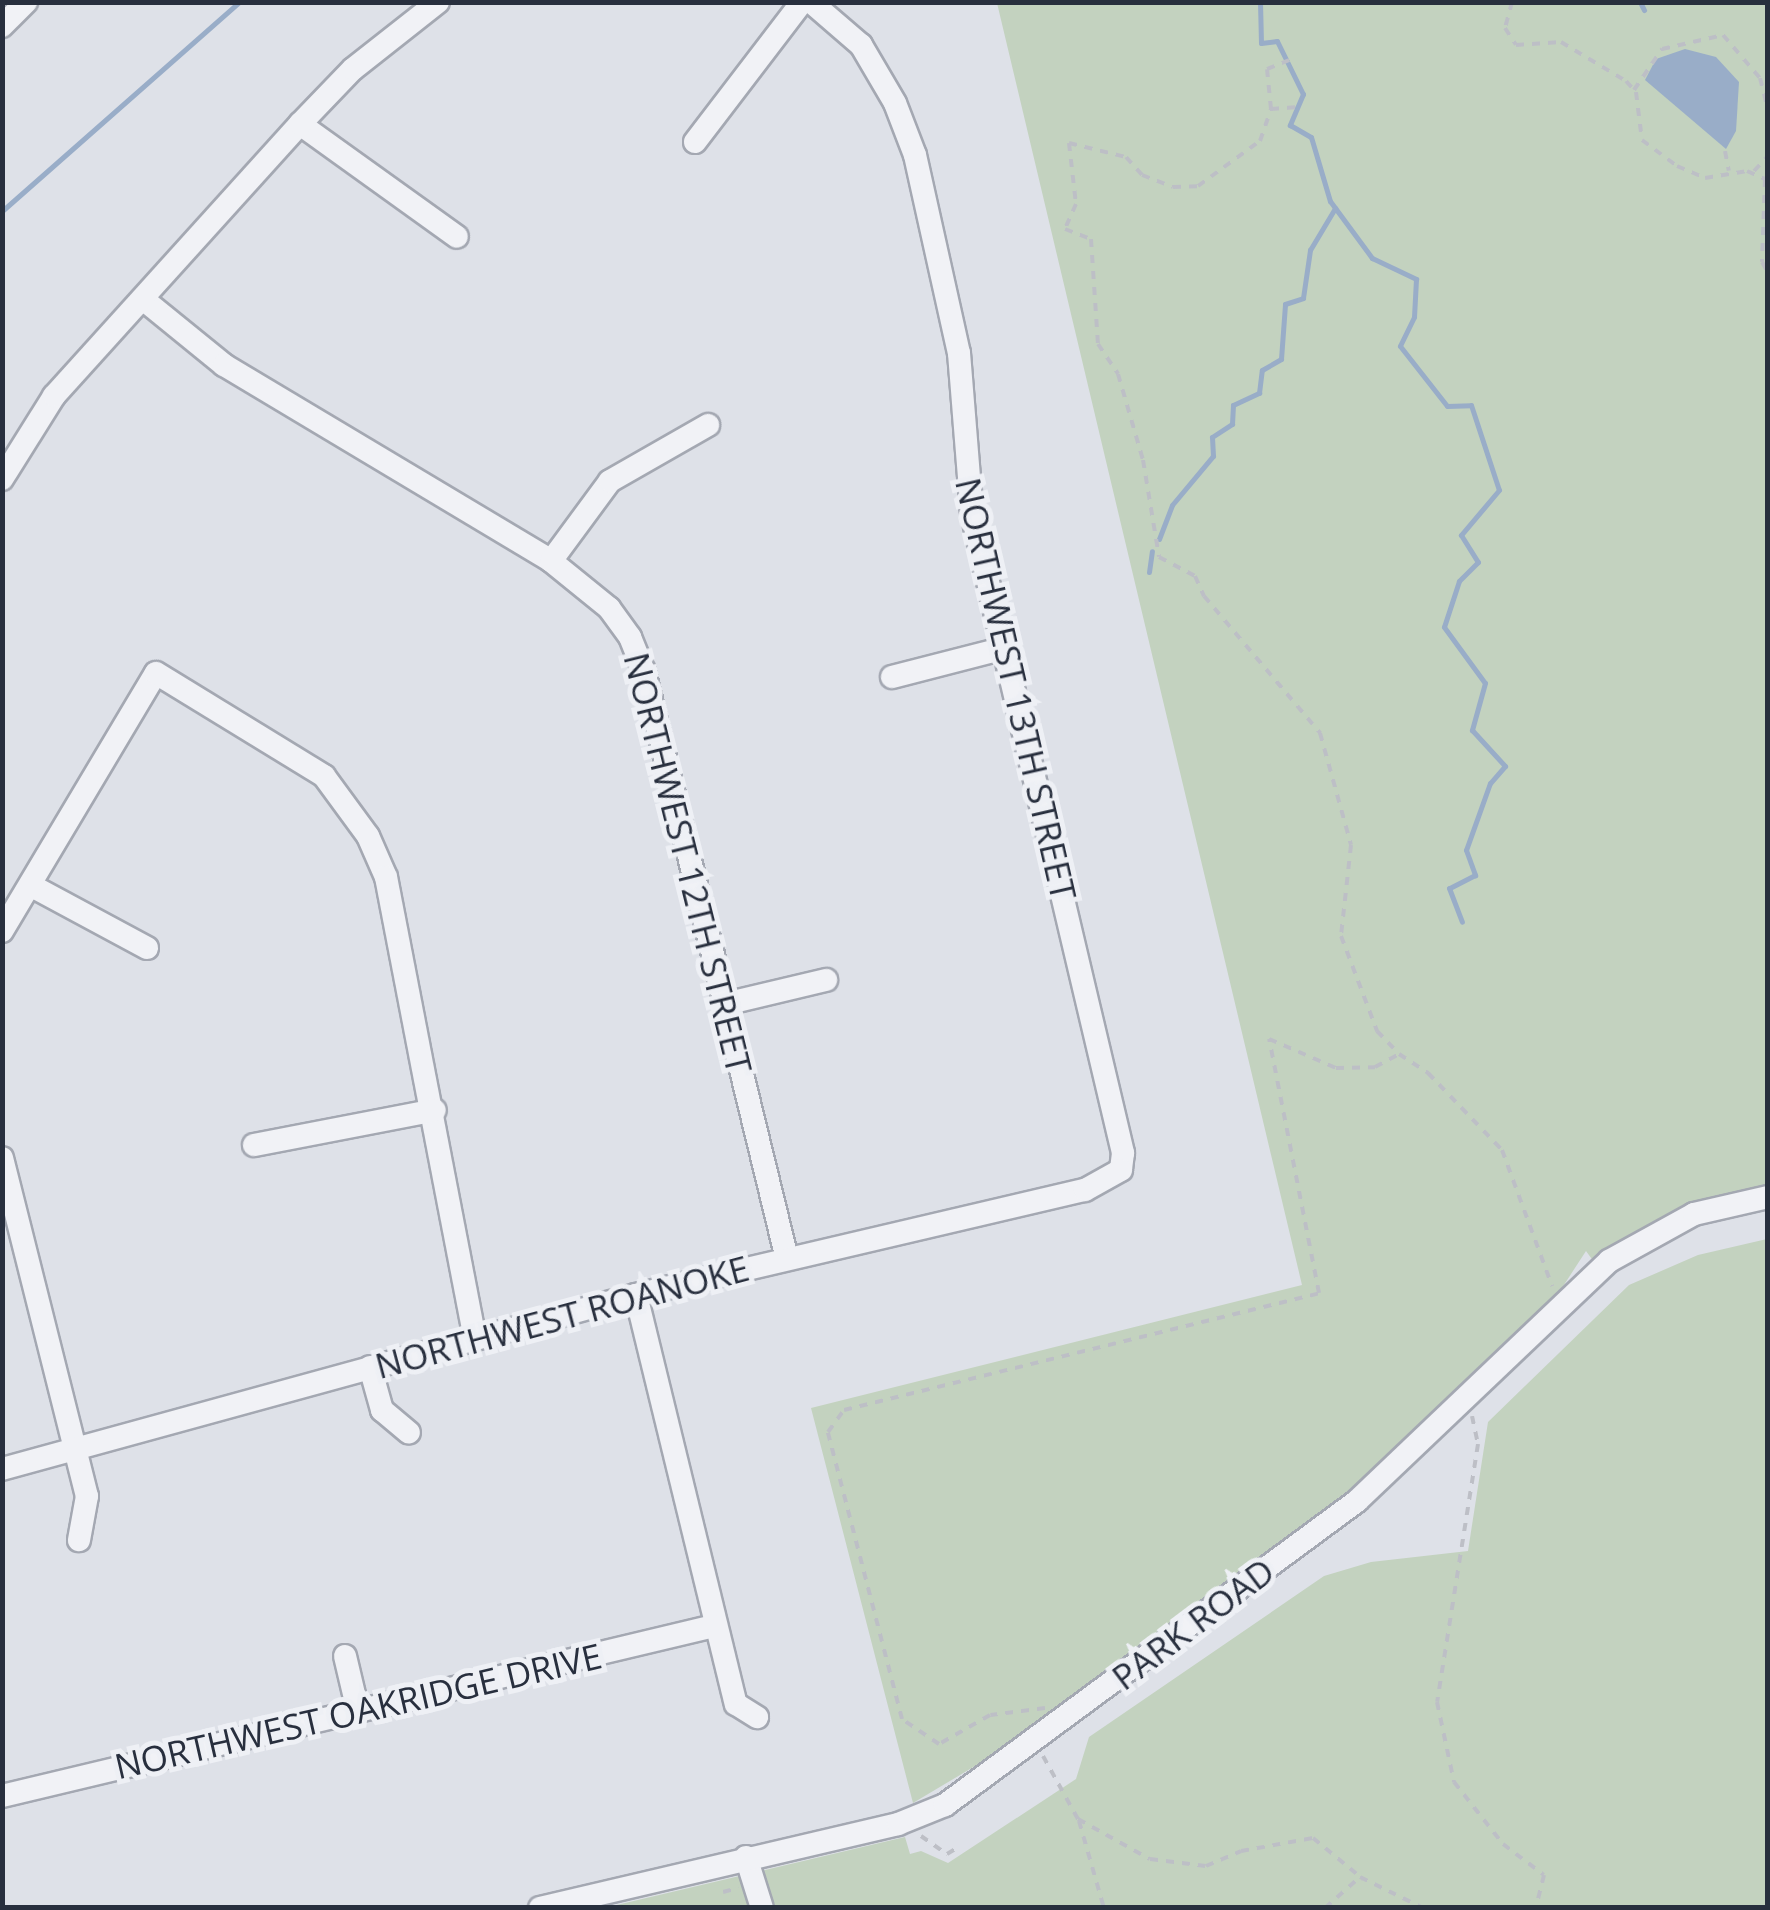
<!DOCTYPE html>
<html>
<head>
<meta charset="utf-8">
<style>
	body { margin:0 }
	#map { position:relative; width:1770px; height:1910px; overflow:hidden; background:#dee1e8; font-family:"Open Sans",sans-serif }
	div>[style] { position:absolute }
	[style*='--x'] { left:calc(var(--x)*1px); top:calc(var(--y)*1px); width:calc(var(--w)*1px); rotate:calc(var(--a)*1deg) }
	.green>* { inset:0; background:#c3d2bf }
	.water>* { inset:0; background:#99adc8 }
	.stream>* { height:5px; margin:-2.5px; padding:0 2.5px; transform-origin:2.5px; border-radius:2.5px; background:#99adc8 }
	.path>* { height:4px; margin-top:-2px; transform-origin:0; background:repeating-linear-gradient(90deg,#bdbfc6 0 8px,transparent 0 16px) }
	.roads { filter:drop-shadow(2px 0 #a4a8b2) drop-shadow(-2px 0 #a4a8b2) drop-shadow(0 2px #a4a8b2) drop-shadow(0 -2px #a4a8b2) }
	.minor>* { height:22px; margin:-11px; padding:0 11px; transform-origin:11px; border-radius:11px; background:#f1f2f6 }
	span { translate:-50% -50%; white-space:nowrap; text-align:center; line-height:1.15; -webkit-text-stroke:10px #eef0f5; paint-order:stroke }
	.street-label { font-size:35px; color:#282f3e }
	.frame { position:absolute; inset:0; border:5px solid #282f3e; pointer-events:none }
</style>
</head>
<body>
<div id="map">
	<div class="green">
		<i style="clip-path:polygon(997px 3px,1767px 3px,1767px 1192px,1594px 1262px,1586px 1251px,1545px 1314px,1410px 1444px,1017px 1741px,913px 1803px,811px 1408px,1302px 1285px)"></i>
		<i style="clip-path:polygon(1767px 1239px,1767px 1907px,604px 1908px,905px 1837px,910px 1854px,921px 1851px,948px 1863px,1076px 1779px,1089px 1737px,1324px 1576px,1371px 1562px,1468px 1551px,1488px 1422px,1629px 1285px,1698px 1255px)"></i>
	</div>
	<div class="water">
		<i style="clip-path:polygon(1685px 49px,1716px 57px,1739px 82px,1736px 131px,1726px 149px,1645px 80px,1656px 59px)"></i>
	</div>
	<div class="stream">
		<i style="--x:1260;--y:2;--w:41;--a:88.6"></i>
		<i style="--x:1261;--y:43;--w:16;--a:-7"></i>
		<i style="--x:1277;--y:41;--w:59;--a:63.9"></i>
		<i style="--x:1303;--y:94;--w:34;--a:113"></i>
		<i style="--x:1290;--y:125;--w:24;--a:30"></i>
		<i style="--x:1311;--y:137;--w:67;--a:73.5"></i>
		<i style="--x:1330;--y:201;--w:71;--a:53.6"></i>
		<i style="--x:1372;--y:258;--w:49;--a:25.5"></i>
		<i style="--x:1416;--y:279;--w:38;--a:93"></i>
		<i style="--x:1414;--y:317;--w:32;--a:116"></i>
		<i style="--x:1400;--y:346;--w:76;--a:51.9"></i>
		<i style="--x:1447;--y:406;--w:24;--a:-2"></i>
		<i style="--x:1471;--y:405;--w:89;--a:71.8"></i>
		<i style="--x:1499;--y:490;--w:59;--a:130.2"></i>
		<i style="--x:1461;--y:535;--w:32;--a:58"></i>
		<i style="--x:1478;--y:562;--w:27;--a:135"></i>
		<i style="--x:1459;--y:581;--w:48;--a:108.1"></i>
		<i style="--x:1444;--y:627;--w:69;--a:53.8"></i>
		<i style="--x:1485;--y:683;--w:49;--a:105.5"></i>
		<i style="--x:1472;--y:730;--w:49;--a:47.5"></i>
		<i style="--x:1505;--y:766;--w:23;--a:131"></i>
		<i style="--x:1490;--y:783;--w:71;--a:109.7"></i>
		<i style="--x:1466;--y:850;--w:27;--a:70"></i>
		<i style="--x:1475;--y:875;--w:29;--a:153"></i>
		<i style="--x:1449;--y:888;--w:36;--a:69"></i>
		<i style="--x:1640;--y:2;--w:9;--a:63"></i>
		<i style="--x:2;--y:211;--w:316;--a:-41.4"></i>
		<i style="--x:1159;--y:539;--w:36;--a:-69"></i>
		<i style="--x:1172;--y:505;--w:64;--a:-50.1"></i>
		<i style="--x:1213;--y:456;--w:19;--a:-93"></i>
		<i style="--x:1212;--y:437;--w:24;--a:-33"></i>
		<i style="--x:1232;--y:424;--w:19;--a:-87"></i>
		<i style="--x:1233;--y:405;--w:29;--a:-25"></i>
		<i style="--x:1259;--y:393;--w:23;--a:-83"></i>
		<i style="--x:1262;--y:370;--w:22;--a:-30"></i>
		<i style="--x:1281;--y:359;--w:55;--a:-85.8"></i>
		<i style="--x:1285;--y:304;--w:19;--a:-18"></i>
		<i style="--x:1303;--y:298;--w:49;--a:-81.7"></i>
		<i style="--x:1310;--y:250;--w:49;--a:-59.2"></i>
		<i style="--x:1149;--y:572;--w:21;--a:-82"></i>
	</div>
	<div class="path">
		<i style="--x:1512;--y:2;--w:27;--a:105"></i>
		<i style="--x:1505;--y:28;--w:20;--a:57"></i>
		<i style="--x:1516;--y:45;--w:45;--a:-3.8"></i>
		<i style="--x:1561;--y:42;--w:76;--a:31"></i>
		<i style="--x:1626;--y:81;--w:15;--a:48"></i>
		<i style="--x:1636;--y:92;--w:48;--a:82.9"></i>
		<i style="--x:1642;--y:140;--w:44;--a:36.6"></i>
		<i style="--x:1677;--y:166;--w:30;--a:23"></i>
		<i style="--x:1705;--y:178;--w:43;--a:-9.5"></i>
		<i style="--x:1747;--y:171;--w:20;--a:24"></i>
		<i style="--x:1765;--y:179;--w:83;--a:92.1"></i>
		<i style="--x:1762;--y:262;--w:13;--a:61"></i>
		<i style="--x:1634;--y:90;--w:50;--a:-55.7"></i>
		<i style="--x:1662;--y:49;--w:63;--a:-12.9"></i>
		<i style="--x:1723;--y:35;--w:57;--a:49.3"></i>
		<i style="--x:1760;--y:78;--w:34;--a:76"></i>
		<i style="--x:1271;--y:109;--w:40;--a:-95.7"></i>
		<i style="--x:1267;--y:69;--w:24;--a:-22"></i>
		<i style="--x:1069;--y:143;--w:61;--a:83.5"></i>
		<i style="--x:1076;--y:204;--w:27;--a:114"></i>
		<i style="--x:1065;--y:229;--w:28;--a:21"></i>
		<i style="--x:1091;--y:239;--w:105;--a:86.2"></i>
		<i style="--x:1098;--y:344;--w:36;--a:56"></i>
		<i style="--x:1118;--y:374;--w:90;--a:73.8"></i>
		<i style="--x:1143;--y:460;--w:98;--a:80.6"></i>
		<i style="--x:1159;--y:557;--w:41;--a:27.8"></i>
		<i style="--x:1195;--y:576;--w:22;--a:66"></i>
		<i style="--x:1204;--y:596;--w:180;--a:49.7"></i>
		<i style="--x:1320;--y:733;--w:116;--a:74.5"></i>
		<i style="--x:1351;--y:845;--w:92;--a:96.3"></i>
		<i style="--x:1341;--y:936;--w:102;--a:69.2"></i>
		<i style="--x:1377;--y:1031;--w:32;--a:46"></i>
		<i style="--x:1069;--y:143;--w:59;--a:13.8"></i>
		<i style="--x:1126;--y:157;--w:24;--a:48"></i>
		<i style="--x:1142;--y:175;--w:33;--a:21"></i>
		<i style="--x:1173;--y:187;--w:25;--a:-2"></i>
		<i style="--x:1198;--y:186;--w:77;--a:-36"></i>
		<i style="--x:1260;--y:141;--w:34;--a:-71"></i>
		<i style="--x:1271;--y:109;--w:31;--a:-4"></i>
		<i style="--x:1725;--y:151;--w:20;--a:79"></i>
		<i style="--x:1754;--y:171;--w:21;--a:-47"></i>
		<i style="--x:1472;--y:1416;--w:29;--a:78"></i>
		<i style="--x:1478;--y:1444;--w:261;--a:99"></i>
		<i style="--x:1437;--y:1702;--w:82;--a:78"></i>
		<i style="--x:1454;--y:1782;--w:79;--a:51.7"></i>
		<i style="--x:1503;--y:1844;--w:51;--a:37.1"></i>
		<i style="--x:1544;--y:1875;--w:34;--a:104"></i>
		<i style="--x:1045;--y:1708;--w:55;--a:172.7"></i>
		<i style="--x:990;--y:1715;--w:59;--a:150.4"></i>
		<i style="--x:939;--y:1744;--w:45;--a:-146"></i>
		<i style="--x:902;--y:1719;--w:296;--a:-104.5"></i>
		<i style="--x:828;--y:1432;--w:27;--a:-54"></i>
		<i style="--x:844;--y:1410;--w:489;--a:-13.8"></i>
		<i style="--x:1319;--y:1293;--w:259;--a:-101.1"></i>
		<i style="--x:1269;--y:1039;--w:73;--a:23.4"></i>
		<i style="--x:1336;--y:1068;--w:39;--a:-1"></i>
		<i style="--x:1375;--y:1067;--w:27;--a:-28"></i>
		<i style="--x:1399;--y:1054;--w:35;--a:33"></i>
		<i style="--x:1428;--y:1073;--w:107;--a:46.1"></i>
		<i style="--x:1502;--y:1150;--w:145;--a:69.8"></i>
		<i style="--x:1043;--y:1756;--w:74;--a:61"></i>
		<i style="--x:1079;--y:1821;--w:91;--a:74"></i>
		<i style="--x:1078;--y:1819;--w:82;--a:29.1"></i>
		<i style="--x:1150;--y:1859;--w:56;--a:7.1"></i>
		<i style="--x:1206;--y:1866;--w:38;--a:-23"></i>
		<i style="--x:1241;--y:1851;--w:73;--a:-10.2"></i>
		<i style="--x:1313;--y:1838;--w:65;--a:39.4"></i>
		<i style="--x:921;--y:1836;--w:32;--a:35"></i>
		<i style="--x:947;--y:1854;--w:12;--a:-31"></i>
		<i style="--x:723;--y:1892;--w:16;--a:-15"></i>
		<i style="--x:1325;--y:1908;--w:47;--a:-41.5"></i>
		<i style="--x:1360;--y:1877;--w:70;--a:26.2"></i>
	</div>
	<div class="roads">
		<div class="minor">
			<i style="--x:811;--y:2;--w:66;--a:40.7"></i>
			<i style="--x:861;--y:45;--w:67;--a:59.6"></i>
			<i style="--x:895;--y:103;--w:56;--a:69"></i>
			<i style="--x:915;--y:155;--w:203;--a:77.5"></i>
			<i style="--x:959;--y:353;--w:162;--a:85.4"></i>
			<i style="--x:972;--y:514;--w:657;--a:76.7"></i>
			<i style="--x:1123;--y:1153;--w:17;--a:97"></i>
			<i style="--x:2;--y:26;--w:34;--a:-45"></i>
			<i style="--x:300;--y:124;--w:193;--a:35.7"></i>
			<i style="--x:695;--y:142;--w:176;--a:-52.6"></i>
			<i style="--x:144;--y:300;--w:103;--a:39.1"></i>
			<i style="--x:224;--y:365;--w:381;--a:30.9"></i>
			<i style="--x:551;--y:561;--w:75;--a:39"></i>
			<i style="--x:609;--y:608;--w:36;--a:54"></i>
			<i style="--x:630;--y:637;--w:37;--a:68"></i>
			<i style="--x:644;--y:671;--w:605;--a:76.33"></i>
			<i style="--x:2;--y:479;--w:98;--a:-57.9"></i>
			<i style="--x:54;--y:396;--w:367;--a:-47.9"></i>
			<i style="--x:300;--y:124;--w:76;--a:-46.1"></i>
			<i style="--x:353;--y:69;--w:108;--a:-38.2"></i>
			<i style="--x:551;--y:561;--w:99;--a:-53.6"></i>
			<i style="--x:610;--y:481;--w:113;--a:-29.7"></i>
			<i style="--x:892;--y:677;--w:117;--a:-14.4"></i>
			<i style="--x:30;--y:885;--w:133;--a:28.3"></i>
			<i style="--x:2;--y:931;--w:300;--a:-59.2"></i>
			<i style="--x:156;--y:673;--w:197;--a:31.5"></i>
			<i style="--x:324;--y:776;--w:74;--a:53.7"></i>
			<i style="--x:368;--y:836;--w:45;--a:66.3"></i>
			<i style="--x:386;--y:877;--w:467;--a:79.1"></i>
			<i style="--x:725;--y:1004;--w:104;--a:-13.4"></i>
			<i style="--x:254;--y:1145;--w:184;--a:-10.9"></i>
			<i style="--x:2;--y:1158;--w:349;--a:75.9"></i>
			<i style="--x:87;--y:1496;--w:45;--a:100.3"></i>
			<i style="--x:636;--y:1295;--w:421;--a:76.3"></i>
			<i style="--x:736;--y:1704;--w:25;--a:32"></i>
			<i style="--x:370;--y:1367;--w:45;--a:74.4"></i>
			<i style="--x:382;--y:1410;--w:35;--a:40"></i>
			<i style="--x:2;--y:1469;--w:657;--a:-15.35"></i>
			<i style="--x:636;--y:1295;--w:461;--a:-13.2"></i>
			<i style="--x:1085;--y:1190;--w:41;--a:-29.1"></i>
			<i style="--x:345;--y:1656;--w:57;--a:76.7"></i>
			<i style="--x:2;--y:1796;--w:732;--a:-13.43"></i>
			<i style="--x:746;--y:1857;--w:53;--a:72.6"></i>
			<i style="--x:540;--y:1908;--w:368;--a:-13.2"></i>
			<i style="--x:898;--y:1824;--w:51;--a:-22"></i>
			<i style="--x:945;--y:1805;--w:512;--a:-36.42"></i>
			<i style="--x:1357;--y:1501;--w:348;--a:-43.6"></i>
			<i style="--x:1609;--y:1261;--w:97;--a:-28.9"></i>
			<i style="--x:1694;--y:1214;--w:76;--a:-12.9"></i>
		</div>
	</div>
	<div class="street-label">
		<span style="left:1016px;top:689px;rotate:77deg">NORTHWEST 13TH STREET</span>
		<span style="left:688px;top:863px;rotate:76deg">NORTHWEST 12TH STREET</span>
		<span style="left:562px;top:1317px;rotate:-15deg">NORTHWEST ROANOKE</span>
		<span style="left:1193px;top:1624px;rotate:-37deg">PARK ROAD</span>
		<span style="left:358px;top:1711px;rotate:-13deg">NORTHWEST OAKRIDGE DRIVE</span>
	</div>
	<div class="frame"></div>
</div>
</body>
</html>
